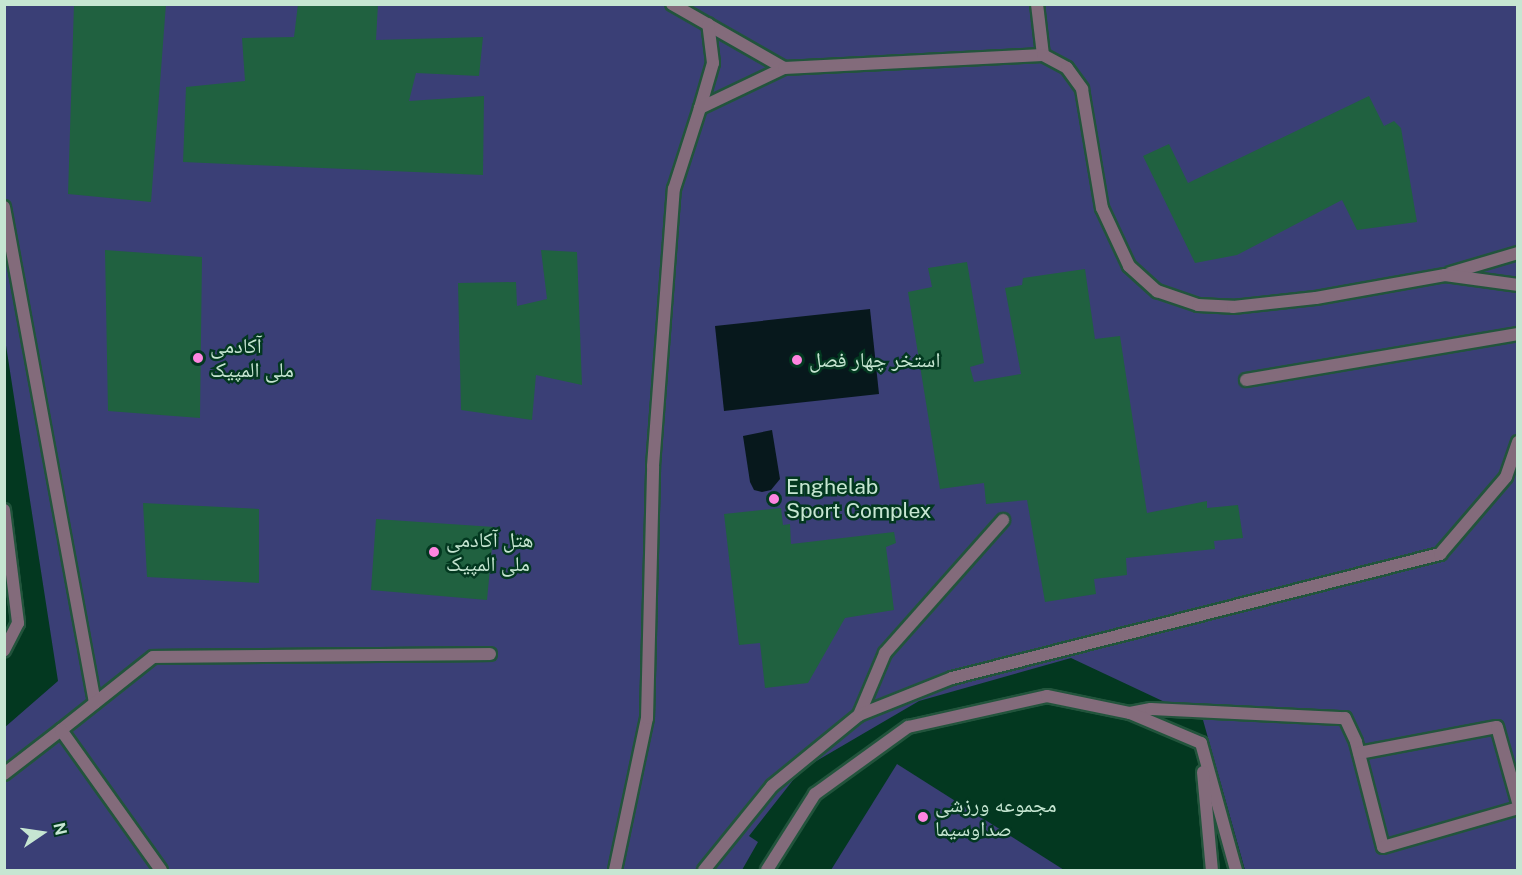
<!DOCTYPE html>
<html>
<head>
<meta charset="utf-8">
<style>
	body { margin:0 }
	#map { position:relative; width:1522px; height:875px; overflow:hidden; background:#033820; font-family:"Public Sans","Noto Naskh Arabic",sans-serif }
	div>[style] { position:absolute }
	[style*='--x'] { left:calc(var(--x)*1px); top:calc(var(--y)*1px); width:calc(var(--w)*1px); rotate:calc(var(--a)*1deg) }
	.green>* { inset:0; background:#3a3f76 }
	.water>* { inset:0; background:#07181c }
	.building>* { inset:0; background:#206140 }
	.roads { filter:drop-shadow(2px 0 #22543c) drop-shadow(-2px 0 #22543c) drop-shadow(0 2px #22543c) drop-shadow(0 -2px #22543c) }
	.lane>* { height:12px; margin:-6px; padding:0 6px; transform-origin:6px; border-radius:6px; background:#836b7b }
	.dots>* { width:16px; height:16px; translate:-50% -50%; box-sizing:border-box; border:3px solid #033820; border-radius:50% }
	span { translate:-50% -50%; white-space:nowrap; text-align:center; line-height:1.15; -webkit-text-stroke:5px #033820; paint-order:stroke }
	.poi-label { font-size:21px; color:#c6e6d2 }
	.left { translate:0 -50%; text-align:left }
	.frame { position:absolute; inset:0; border:6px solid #c6e6d2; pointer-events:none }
	.north { position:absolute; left:12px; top:803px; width:60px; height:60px; -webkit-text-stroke:4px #033820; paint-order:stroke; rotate:77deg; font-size:16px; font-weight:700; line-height:24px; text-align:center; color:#c6e6d2 }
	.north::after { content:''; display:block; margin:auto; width:21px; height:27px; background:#c6e6d2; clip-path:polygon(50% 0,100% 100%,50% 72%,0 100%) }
</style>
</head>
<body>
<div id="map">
	<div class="green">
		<i style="clip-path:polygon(5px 5px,1517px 5px,1517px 870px,1245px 870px,1203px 720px,1071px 658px,919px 701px,801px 770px,749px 836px,758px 842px,742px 870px,5px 870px,4px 728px,58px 681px,5px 339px)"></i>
		<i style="clip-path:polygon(897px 764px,1064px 870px,831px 870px)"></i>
	</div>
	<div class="water">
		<i style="clip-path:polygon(870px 309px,879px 394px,724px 411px,715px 326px)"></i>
		<i style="clip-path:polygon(772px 430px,780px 479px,771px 490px,762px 492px,754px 490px,750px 482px,743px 436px)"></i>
	</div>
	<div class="building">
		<i style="clip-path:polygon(74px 4px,166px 4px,151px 202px,68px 194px)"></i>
		<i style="clip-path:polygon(298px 4px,378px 4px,376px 40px,483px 37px,479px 76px,416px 73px,409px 101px,484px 96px,483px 175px,183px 162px,186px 87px,245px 81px,242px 38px,294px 37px)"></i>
		<i style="clip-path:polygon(1369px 96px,1384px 126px,1394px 121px,1401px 128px,1417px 222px,1357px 230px,1342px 200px,1237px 255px,1195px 263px,1143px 156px,1169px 144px,1188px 183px)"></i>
		<i style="clip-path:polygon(105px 250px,202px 257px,200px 418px,108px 411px)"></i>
		<i style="clip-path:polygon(541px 250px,577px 252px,582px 385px,536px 375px,532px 420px,461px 410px,458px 283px,516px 282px,517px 306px,547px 299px)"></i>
		<i style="clip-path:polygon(967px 262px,984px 363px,970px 367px,974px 382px,1021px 374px,1005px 288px,1022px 285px,1023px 278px,1085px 269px,1095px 339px,1120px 336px,1147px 513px,1207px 501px,1207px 508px,1238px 505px,1243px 538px,1214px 541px,1215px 549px,1126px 558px,1127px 575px,1094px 579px,1096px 594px,1045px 602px,1027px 500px,986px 504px,984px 483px,940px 489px,908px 292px,932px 287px,928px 268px)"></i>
		<i style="clip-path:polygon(143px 503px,259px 509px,259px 583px,147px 577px)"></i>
		<i style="clip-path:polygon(781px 508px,783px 525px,790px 524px,791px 544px,894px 532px,896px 543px,886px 547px,894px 610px,845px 618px,808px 683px,765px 688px,760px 643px,739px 645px,724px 514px)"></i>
		<i style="clip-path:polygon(376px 519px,494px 527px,487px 600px,371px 590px)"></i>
	</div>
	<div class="roads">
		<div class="lane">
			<i style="--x:672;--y:4;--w:129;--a:29.7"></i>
			<i style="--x:1037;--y:4;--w:51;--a:83.3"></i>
			<i style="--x:700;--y:108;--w:47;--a:-73.9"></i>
			<i style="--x:713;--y:63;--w:39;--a:-97"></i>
			<i style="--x:4;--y:207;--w:504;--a:79.6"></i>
			<i style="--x:1450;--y:273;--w:71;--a:-16.4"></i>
			<i style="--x:1246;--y:380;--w:276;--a:-9.6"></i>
			<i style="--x:4;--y:510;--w:114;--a:82.9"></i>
			<i style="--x:18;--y:623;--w:31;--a:117"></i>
			<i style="--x:1130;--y:713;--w:21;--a:-11"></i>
			<i style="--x:1151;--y:709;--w:194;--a:2.7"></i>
			<i style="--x:1345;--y:718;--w:26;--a:65"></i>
			<i style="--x:1356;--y:742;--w:108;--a:75.6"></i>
			<i style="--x:1383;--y:847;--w:141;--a:-16.1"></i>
			<i style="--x:859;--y:715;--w:67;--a:-67.2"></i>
			<i style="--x:885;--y:653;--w:178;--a:-48.4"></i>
			<i style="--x:61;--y:730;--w:117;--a:-38.4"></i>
			<i style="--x:153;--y:657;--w:337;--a:-0.5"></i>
			<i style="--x:1201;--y:743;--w:132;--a:74.6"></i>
			<i style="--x:1359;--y:753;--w:140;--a:-10.7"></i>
			<i style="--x:1497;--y:727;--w:78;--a:74.4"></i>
			<i style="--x:1203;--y:772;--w:98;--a:84.8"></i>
			<i style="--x:4;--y:774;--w:72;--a:-37.7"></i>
			<i style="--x:61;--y:730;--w:172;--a:54.5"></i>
			<i style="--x:615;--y:870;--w:155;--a:-78.1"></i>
			<i style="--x:647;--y:718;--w:252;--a:-88.6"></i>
			<i style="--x:653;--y:466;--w:278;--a:-85.7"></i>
			<i style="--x:674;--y:189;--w:85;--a:-72.2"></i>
			<i style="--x:700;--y:108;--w:93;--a:-25.5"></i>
			<i style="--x:784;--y:68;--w:259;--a:-2.9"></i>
			<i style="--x:1043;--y:55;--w:27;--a:28"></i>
			<i style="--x:1067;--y:68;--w:26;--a:54"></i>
			<i style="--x:1082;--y:89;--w:121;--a:80.5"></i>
			<i style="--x:1102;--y:208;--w:64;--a:65"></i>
			<i style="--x:1129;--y:266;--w:38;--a:42"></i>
			<i style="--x:1157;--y:291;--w:43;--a:18.9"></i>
			<i style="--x:1198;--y:305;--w:35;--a:3"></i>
			<i style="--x:1233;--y:307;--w:83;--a:-6.2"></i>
			<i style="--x:1316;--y:298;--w:131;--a:-10.1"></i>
			<i style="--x:1445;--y:275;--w:74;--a:7.8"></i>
			<i style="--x:704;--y:870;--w:108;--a:-51"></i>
			<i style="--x:772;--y:786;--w:112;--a:-39.2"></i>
			<i style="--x:859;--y:715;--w:100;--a:-21.7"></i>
			<i style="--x:952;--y:678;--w:504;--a:-14.26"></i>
			<i style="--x:1440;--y:554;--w:101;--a:-49.4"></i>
			<i style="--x:1506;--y:477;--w:37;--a:-71"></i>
			<i style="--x:767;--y:870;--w:90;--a:-57.7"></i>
			<i style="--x:815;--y:794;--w:115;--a:-35.8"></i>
			<i style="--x:908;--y:727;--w:142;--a:-12.6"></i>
			<i style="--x:1047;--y:696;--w:85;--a:11.6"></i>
			<i style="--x:1130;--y:713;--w:77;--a:22.9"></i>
		</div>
	</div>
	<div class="dots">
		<i style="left:198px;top:358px;background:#fe85e0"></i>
		<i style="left:797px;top:360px;background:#fe85e0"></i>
		<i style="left:774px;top:499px;background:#fe85e0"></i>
		<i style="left:434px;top:552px;background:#fe85e0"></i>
		<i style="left:923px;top:817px;background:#fe85e0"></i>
	</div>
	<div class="poi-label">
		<span class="left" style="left:210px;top:358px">آکادمی<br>ملی المپیک</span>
		<span class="left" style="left:809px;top:360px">استخر چهار فصل</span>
		<span class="left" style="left:786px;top:499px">Enghelab<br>Sport Complex</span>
		<span class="left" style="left:446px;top:552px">هتل آکادمی<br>ملی المپیک</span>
		<span class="left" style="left:935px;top:817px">مجموعه ورزشی<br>صداوسیما</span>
	</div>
	<div class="frame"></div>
	<div class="north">N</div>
</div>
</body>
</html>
